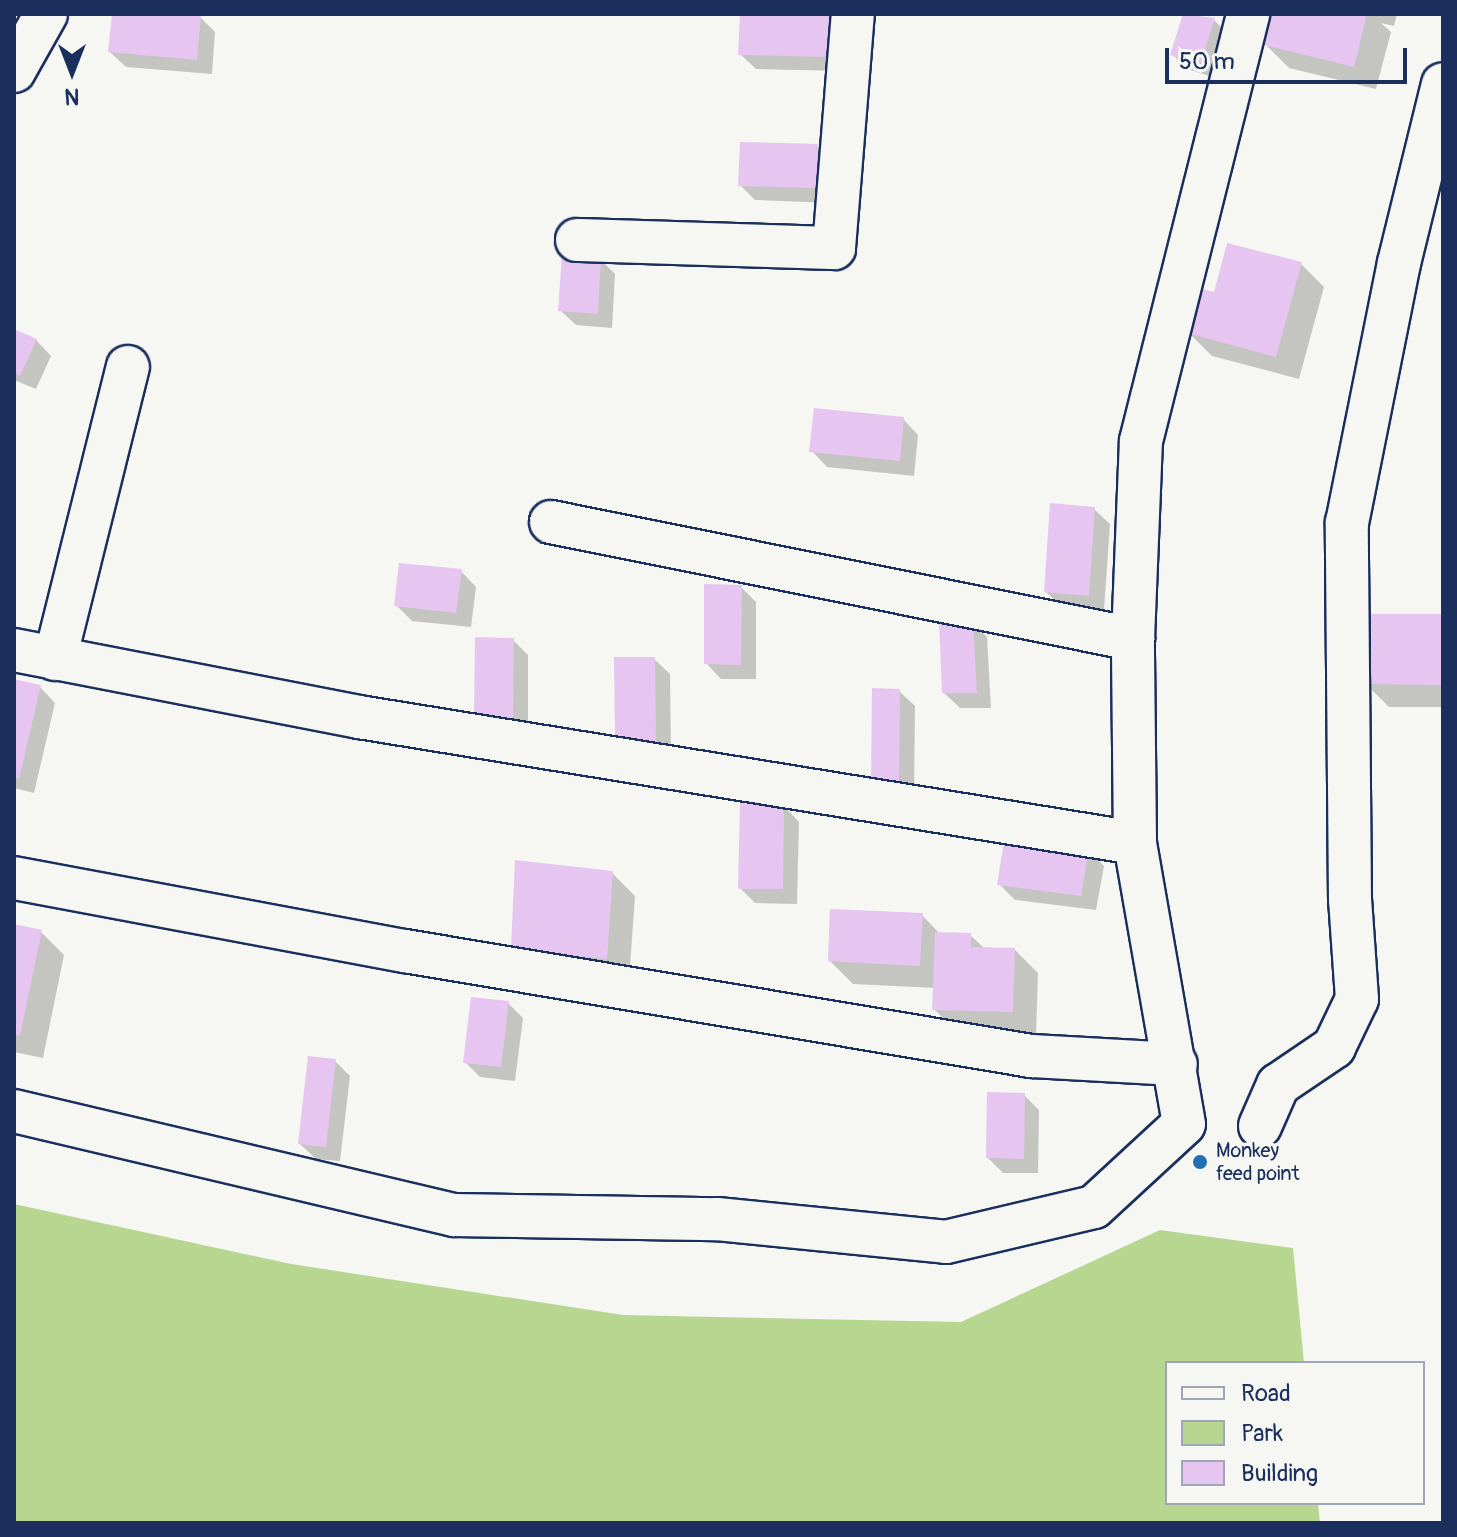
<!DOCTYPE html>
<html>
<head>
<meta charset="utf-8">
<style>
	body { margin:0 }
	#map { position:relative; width:1457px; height:1537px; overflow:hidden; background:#f6f6f2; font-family:Pangolin,sans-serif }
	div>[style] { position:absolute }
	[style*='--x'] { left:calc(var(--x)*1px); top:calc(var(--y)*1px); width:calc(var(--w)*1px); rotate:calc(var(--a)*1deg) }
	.green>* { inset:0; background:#b7d68f }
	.shadow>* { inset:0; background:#0003 }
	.building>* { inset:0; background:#e6c5f1 }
	.roads { filter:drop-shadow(2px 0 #1b2f5e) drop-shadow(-2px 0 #1b2f5e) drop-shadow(0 2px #1b2f5e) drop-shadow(0 -2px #1b2f5e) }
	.minor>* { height:42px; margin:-21px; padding:0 21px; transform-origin:21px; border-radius:21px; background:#f6f6f2 }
	.dots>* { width:22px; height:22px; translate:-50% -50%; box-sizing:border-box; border:4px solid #f6f6f2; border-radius:50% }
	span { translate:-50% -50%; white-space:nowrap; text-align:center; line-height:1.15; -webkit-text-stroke:7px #f6f6f2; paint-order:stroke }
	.poi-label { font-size:20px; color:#1b2f5e }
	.left { translate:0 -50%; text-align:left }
	.frame { position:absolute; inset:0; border:16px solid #1b2f5e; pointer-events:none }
	.legend { position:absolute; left:1165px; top:1361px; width:260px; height:144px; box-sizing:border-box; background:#f6f6f2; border:2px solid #9ea6b7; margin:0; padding:10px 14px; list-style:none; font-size:24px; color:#1b2f5e }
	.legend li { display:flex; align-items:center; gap:16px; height:40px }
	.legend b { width:40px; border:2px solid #9ea6b7 }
	.north { position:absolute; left:32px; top:32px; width:80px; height:80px; -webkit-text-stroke:6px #f6f6f2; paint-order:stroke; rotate:180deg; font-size:22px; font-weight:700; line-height:32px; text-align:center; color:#1b2f5e }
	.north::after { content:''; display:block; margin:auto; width:28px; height:36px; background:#1b2f5e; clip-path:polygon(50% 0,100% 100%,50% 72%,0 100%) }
	.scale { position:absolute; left:1165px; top:48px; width:242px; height:36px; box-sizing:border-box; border:4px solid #1b2f5e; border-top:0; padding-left:10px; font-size:24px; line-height:28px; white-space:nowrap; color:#1b2f5e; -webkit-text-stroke:6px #f6f6f2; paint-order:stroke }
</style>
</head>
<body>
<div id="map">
	<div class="green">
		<i style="clip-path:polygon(14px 1204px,291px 1264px,623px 1315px,961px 1322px,1160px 1230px,1293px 1248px,1304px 1363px,1167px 1363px,1167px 1503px,1318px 1503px,1320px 1523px,14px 1523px)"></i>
	</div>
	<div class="shadow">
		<i style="clip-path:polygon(114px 14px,200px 17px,215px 32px,212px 74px,126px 67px,110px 52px)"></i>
		<i style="clip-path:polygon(1185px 14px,1214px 20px,1229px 35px,1215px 78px,1188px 69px,1172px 54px)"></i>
		<i style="clip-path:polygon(1274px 14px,1397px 14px,1394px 26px,1381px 23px,1391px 32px,1376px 89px,1289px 68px,1266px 45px)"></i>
		<i style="clip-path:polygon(831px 18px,845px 71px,756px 69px,740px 54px)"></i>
		<i style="clip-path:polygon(818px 146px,833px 162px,831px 203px,755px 200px,740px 185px)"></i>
		<i style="clip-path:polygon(600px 259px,615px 274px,612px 328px,576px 325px,560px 310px)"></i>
		<i style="clip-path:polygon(1301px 264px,1324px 287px,1299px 379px,1212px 356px,1189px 333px,1215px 295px)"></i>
		<i style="clip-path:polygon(14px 331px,36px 340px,51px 356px,36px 389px,14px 380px)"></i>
		<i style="clip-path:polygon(903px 419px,918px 435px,914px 476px,827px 467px,812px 451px)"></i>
		<i style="clip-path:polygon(1094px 509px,1110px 524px,1104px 610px,1062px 607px,1046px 592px)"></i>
		<i style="clip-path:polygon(461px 571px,476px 587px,471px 627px,412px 621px,396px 605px)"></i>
		<i style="clip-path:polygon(741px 587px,756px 602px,756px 679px,721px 679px,706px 663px)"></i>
		<i style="clip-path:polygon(1443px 616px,1443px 707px,1389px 707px,1366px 684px)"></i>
		<i style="clip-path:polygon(972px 622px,987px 637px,991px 708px,960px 708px,944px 693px)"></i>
		<i style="clip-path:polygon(513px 640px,528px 655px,528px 735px,476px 719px)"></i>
		<i style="clip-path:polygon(654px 659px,670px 674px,671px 756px,632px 757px)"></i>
		<i style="clip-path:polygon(14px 682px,40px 687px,55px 703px,34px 793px,14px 788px)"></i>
		<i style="clip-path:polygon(899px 691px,915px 706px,914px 802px,873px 786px)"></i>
		<i style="clip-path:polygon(784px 806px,799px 822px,797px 904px,755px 903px,740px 888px)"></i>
		<i style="clip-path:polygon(1089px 851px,1104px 866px,1096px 910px,1015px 900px,999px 884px)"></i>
		<i style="clip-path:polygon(612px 873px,635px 896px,629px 981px,513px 948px)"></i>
		<i style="clip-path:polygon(922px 915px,940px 934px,970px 935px,985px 949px,1015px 950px,1038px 973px,1036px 1035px,957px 1032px,934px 1009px,935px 988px,853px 984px,830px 961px)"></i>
		<i style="clip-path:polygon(14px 926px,41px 932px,64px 955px,43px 1058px,14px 1052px)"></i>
		<i style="clip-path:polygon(508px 1003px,523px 1018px,515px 1081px,480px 1077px,465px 1062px)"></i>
		<i style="clip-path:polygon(335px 1061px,350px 1076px,340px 1161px,316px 1159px,300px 1144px)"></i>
		<i style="clip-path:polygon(1024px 1095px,1039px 1110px,1038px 1173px,1003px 1173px,988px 1158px)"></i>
	</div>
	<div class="building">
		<i style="clip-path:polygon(112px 14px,201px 15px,197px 60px,108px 52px)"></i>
		<i style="clip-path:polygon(740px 14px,832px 16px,831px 57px,738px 55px)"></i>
		<i style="clip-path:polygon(1183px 14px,1215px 18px,1200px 64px,1170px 55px)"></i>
		<i style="clip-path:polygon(1272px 14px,1367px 14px,1354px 67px,1264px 45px)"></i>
		<i style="clip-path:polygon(740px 142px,818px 144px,817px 188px,738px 186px)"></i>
		<i style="clip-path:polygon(1227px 243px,1302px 262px,1276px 357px,1187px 333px,1199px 288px,1214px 292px)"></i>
		<i style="clip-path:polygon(562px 254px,601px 257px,598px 314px,558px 311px)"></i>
		<i style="clip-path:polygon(14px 329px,37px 339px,20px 376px,14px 373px)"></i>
		<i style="clip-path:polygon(814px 408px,904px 417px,900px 461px,809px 452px)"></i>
		<i style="clip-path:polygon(1050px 503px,1095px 507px,1089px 596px,1044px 592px)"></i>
		<i style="clip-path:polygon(399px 563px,462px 569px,456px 613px,394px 606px)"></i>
		<i style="clip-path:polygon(704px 584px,742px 585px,741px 665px,704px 664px)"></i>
		<i style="clip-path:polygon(1364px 614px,1443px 614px,1443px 685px,1364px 684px)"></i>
		<i style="clip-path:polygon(973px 620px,977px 693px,942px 693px,939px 621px)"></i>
		<i style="clip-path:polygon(475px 637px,514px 638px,513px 720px,474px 720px)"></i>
		<i style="clip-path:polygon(614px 657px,655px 657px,656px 742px,615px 742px)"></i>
		<i style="clip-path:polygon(14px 679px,41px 685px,19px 779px,14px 777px)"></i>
		<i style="clip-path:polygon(872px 688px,900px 689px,899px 788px,871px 787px)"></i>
		<i style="clip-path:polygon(740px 803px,784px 804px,783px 889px,738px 889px)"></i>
		<i style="clip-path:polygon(1005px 835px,1089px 849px,1081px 896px,997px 885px)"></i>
		<i style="clip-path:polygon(515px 860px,613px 871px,607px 959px,511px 949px)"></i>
		<i style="clip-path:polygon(830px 909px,923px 913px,920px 966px,828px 961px)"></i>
		<i style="clip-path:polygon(14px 924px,42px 930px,20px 1036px,14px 1035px)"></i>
		<i style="clip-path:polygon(935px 932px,971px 933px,971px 947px,1015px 948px,1013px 1012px,932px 1010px)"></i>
		<i style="clip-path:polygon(471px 997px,509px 1001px,501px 1067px,463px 1063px)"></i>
		<i style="clip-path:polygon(308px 1056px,336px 1059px,326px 1147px,298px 1144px)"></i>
		<i style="clip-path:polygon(987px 1092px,1025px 1093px,1024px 1159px,986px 1158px)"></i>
	</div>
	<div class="roads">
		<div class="minor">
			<i style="--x:14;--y:71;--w:65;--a:-60.7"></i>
			<i style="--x:577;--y:240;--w:257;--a:1.8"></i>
			<i style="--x:834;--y:248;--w:235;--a:-85.4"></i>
			<i style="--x:551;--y:522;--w:594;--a:11.37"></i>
			<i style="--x:14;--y:650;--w:351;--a:11"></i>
			<i style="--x:359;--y:717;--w:786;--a:9.22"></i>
			<i style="--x:55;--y:659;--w:301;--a:-76"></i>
			<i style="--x:14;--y:878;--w:398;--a:10.6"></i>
			<i style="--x:405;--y:951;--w:635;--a:9.52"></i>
			<i style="--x:1031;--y:1056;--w:145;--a:3.2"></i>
			<i style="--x:14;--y:1111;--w:452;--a:13.3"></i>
			<i style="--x:454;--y:1215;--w:263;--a:0.9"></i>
			<i style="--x:717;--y:1219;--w:230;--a:5.7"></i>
			<i style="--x:946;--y:1242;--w:152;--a:-13.3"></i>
			<i style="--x:1094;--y:1207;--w:122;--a:-42.7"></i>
			<i style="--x:1184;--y:1124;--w:285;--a:-99.9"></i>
			<i style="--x:1135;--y:843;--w:204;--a:-90.6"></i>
			<i style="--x:1133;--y:639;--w:198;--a:-87.7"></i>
			<i style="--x:1141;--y:441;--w:440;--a:-75.9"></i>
			<i style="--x:1260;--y:1126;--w:45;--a:-66.3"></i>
			<i style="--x:1278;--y:1085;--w:68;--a:-34.2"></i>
			<i style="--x:1334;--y:1047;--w:53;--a:-64.4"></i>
			<i style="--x:1357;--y:999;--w:99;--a:-94"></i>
			<i style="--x:1350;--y:900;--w:377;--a:-90.5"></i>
			<i style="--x:1347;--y:523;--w:265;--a:-78.7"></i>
			<i style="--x:1399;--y:263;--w:184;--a:-76.2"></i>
		</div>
	</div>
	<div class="dots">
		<i style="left:1200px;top:1162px;background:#1f6fb2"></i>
	</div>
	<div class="poi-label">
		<span class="left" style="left:1216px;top:1162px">Monkey<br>feed point</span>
	</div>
	<div class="frame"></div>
	<ul class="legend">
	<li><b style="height:10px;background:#f6f6f2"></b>Road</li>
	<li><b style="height:22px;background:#b7d68f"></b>Park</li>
	<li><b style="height:22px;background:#e6c5f1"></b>Building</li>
	</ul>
	<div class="north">N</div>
	<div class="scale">50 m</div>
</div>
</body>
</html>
